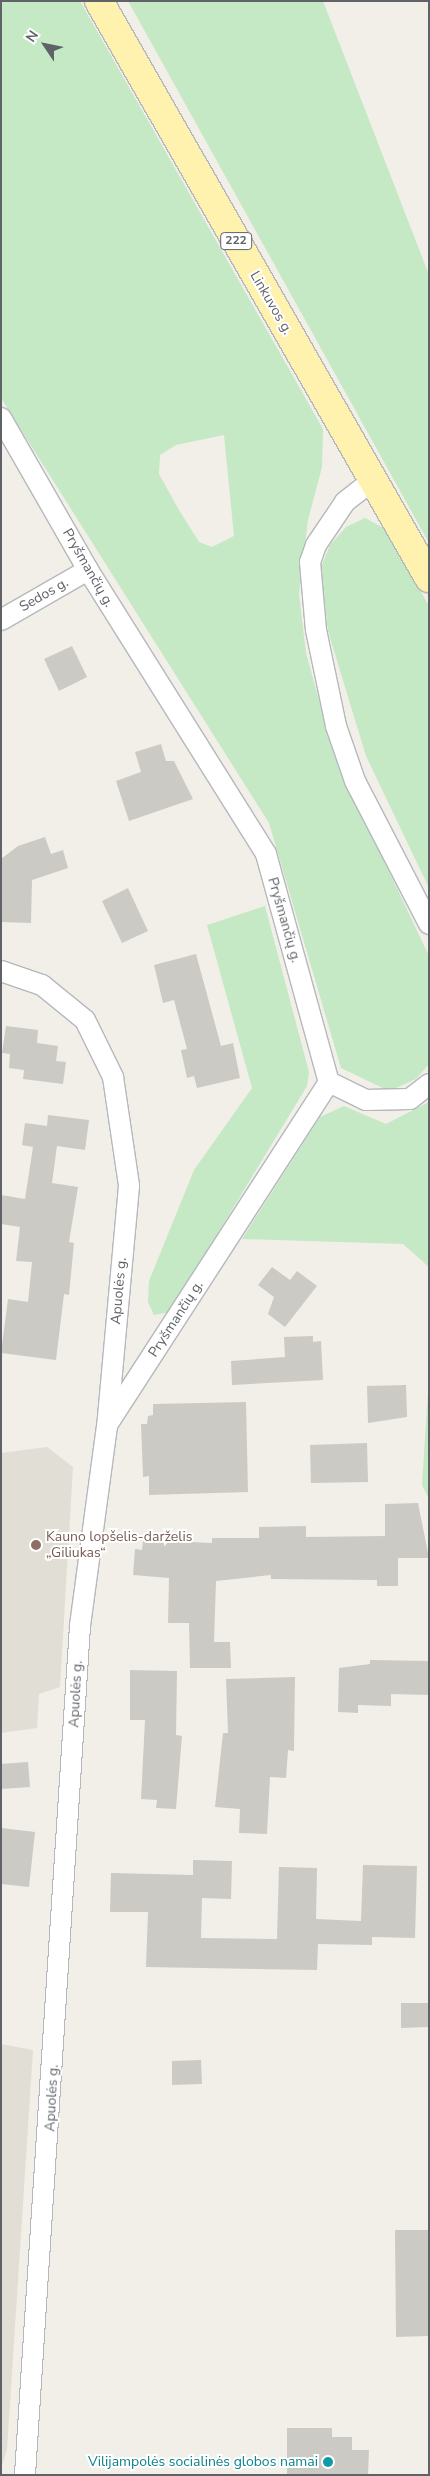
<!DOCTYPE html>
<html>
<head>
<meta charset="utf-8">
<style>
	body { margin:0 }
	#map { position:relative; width:430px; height:2476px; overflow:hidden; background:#f1efe8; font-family:"Nunito Sans",sans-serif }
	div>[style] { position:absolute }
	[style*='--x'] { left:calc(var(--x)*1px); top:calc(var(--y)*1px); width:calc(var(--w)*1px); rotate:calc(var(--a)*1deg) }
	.education>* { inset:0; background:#e1ded6 }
	.green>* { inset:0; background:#c5e8c5 }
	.building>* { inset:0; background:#cccac5 }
	.roads { filter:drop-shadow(1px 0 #b5b8bc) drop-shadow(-1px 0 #b5b8bc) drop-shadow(0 1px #b5b8bc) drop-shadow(0 -1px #b5b8bc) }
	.street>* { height:20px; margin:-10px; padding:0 10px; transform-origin:10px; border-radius:10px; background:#fff }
	.primary>* { height:28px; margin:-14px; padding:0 14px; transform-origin:14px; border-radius:14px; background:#fff2af }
	.dots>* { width:14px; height:14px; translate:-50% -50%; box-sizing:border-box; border:2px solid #fff; border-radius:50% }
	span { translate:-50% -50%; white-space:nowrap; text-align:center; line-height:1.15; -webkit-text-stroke:4px #fff; paint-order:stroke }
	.shield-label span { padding:1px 4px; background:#fff; border:1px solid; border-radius:4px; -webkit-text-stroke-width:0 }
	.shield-label { font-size:12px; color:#5f6368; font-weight:700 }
	.street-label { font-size:14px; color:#5f6368 }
	.education-label { font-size:14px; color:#785e54 }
	.left { translate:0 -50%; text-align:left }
	.culture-label { font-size:14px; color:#0d838f }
	.right { translate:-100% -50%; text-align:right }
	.frame { position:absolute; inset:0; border:2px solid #5f6368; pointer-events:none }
	.north { position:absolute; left:20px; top:20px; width:50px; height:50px; -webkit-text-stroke:4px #fff; paint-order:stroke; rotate:304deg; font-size:14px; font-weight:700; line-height:20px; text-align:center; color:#5f6368 }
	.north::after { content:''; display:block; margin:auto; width:18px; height:22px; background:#5f6368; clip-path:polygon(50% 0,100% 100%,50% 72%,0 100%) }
</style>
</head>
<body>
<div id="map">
	<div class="education">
		<i style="clip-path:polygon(47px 1447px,73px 1467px,60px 1687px,39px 1694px,37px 1728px,1px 1733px,1px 1453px)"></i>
		<i style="clip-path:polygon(1px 2044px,33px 2050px,7px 2450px,1px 2468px)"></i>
	</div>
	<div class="green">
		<i style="clip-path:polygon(evenodd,1px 1px,80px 1px,323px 429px,322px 467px,308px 520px,299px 594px,306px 653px,334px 755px,429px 956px,429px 1064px,416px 1079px,389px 1091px,341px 1068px,269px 823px,1px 398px,1px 1px,224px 435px,234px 536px,212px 547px,199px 542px,179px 510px,159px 474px,160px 455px,176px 445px,224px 435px)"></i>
		<i style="clip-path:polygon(128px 1px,323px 1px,429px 275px,429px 543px)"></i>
		<i style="clip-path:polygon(365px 518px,385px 529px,429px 606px,429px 888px,366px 756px,328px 631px,320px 570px,330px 545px,346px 527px)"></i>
		<i style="clip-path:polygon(265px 906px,309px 1072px,307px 1086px,170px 1312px,154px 1315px,148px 1302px,149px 1281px,194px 1170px,252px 1088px,207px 925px)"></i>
		<i style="clip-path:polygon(429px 1102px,429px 1267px,403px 1244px,242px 1239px,320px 1117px,344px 1106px,386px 1124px)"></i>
		<i style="clip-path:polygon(429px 1376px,429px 1499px,422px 1485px)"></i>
	</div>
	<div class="building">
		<i style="clip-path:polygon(72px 646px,87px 677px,59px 691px,44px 659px)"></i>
		<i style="clip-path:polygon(161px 744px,166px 761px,174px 761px,193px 799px,129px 821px,116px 781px,141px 772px,135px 752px)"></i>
		<i style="clip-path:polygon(45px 837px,51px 854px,63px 850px,68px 868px,32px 880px,31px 923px,1px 922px,1px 859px,18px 846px)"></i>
		<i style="clip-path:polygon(128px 888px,148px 931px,122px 943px,102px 901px)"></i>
		<i style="clip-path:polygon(196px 954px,221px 1046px,233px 1043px,240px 1078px,197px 1088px,194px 1076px,187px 1078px,181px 1050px,187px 1049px,174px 1000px,163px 1003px,154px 965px)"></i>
		<i style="clip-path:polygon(6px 1026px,38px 1030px,37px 1043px,58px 1046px,56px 1061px,66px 1062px,63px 1084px,23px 1079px,24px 1070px,9px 1068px,10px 1054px,2px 1053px)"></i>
		<i style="clip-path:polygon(48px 1115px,89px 1120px,85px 1150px,57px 1146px,52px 1183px,78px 1187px,69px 1242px,74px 1243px,69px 1295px,64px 1294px,56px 1360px,1px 1353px,8px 1299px,28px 1302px,32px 1262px,16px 1261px,20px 1227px,1px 1224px,1px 1195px,25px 1199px,33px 1147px,22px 1145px,25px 1123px,47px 1126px)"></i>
		<i style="clip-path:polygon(272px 1267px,290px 1280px,297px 1271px,317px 1286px,285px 1327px,268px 1314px,274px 1297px,258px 1285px)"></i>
		<i style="clip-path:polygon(313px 1336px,313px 1342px,321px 1341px,323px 1380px,232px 1385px,231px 1361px,285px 1357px,284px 1337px)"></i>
		<i style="clip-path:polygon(406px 1385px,407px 1417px,368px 1423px,367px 1386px)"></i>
		<i style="clip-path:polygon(246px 1402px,248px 1492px,149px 1495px,149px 1476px,143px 1477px,141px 1424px,147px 1424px,148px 1416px,153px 1415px,153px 1404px)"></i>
		<i style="clip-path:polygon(367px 1443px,368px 1482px,311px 1483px,310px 1445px)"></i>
		<i style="clip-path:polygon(418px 1503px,429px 1558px,398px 1558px,398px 1586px,377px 1586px,377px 1580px,271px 1579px,271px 1575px,216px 1581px,214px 1642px,230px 1642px,231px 1668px,190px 1668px,189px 1623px,168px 1623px,169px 1578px,133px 1575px,135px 1549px,142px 1550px,143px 1540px,212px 1543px,212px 1538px,259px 1538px,259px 1527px,306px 1526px,306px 1537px,385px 1536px,385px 1504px)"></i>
		<i style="clip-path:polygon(370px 1660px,429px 1661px,429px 1695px,391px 1694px,391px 1706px,358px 1705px,358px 1713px,338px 1712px,339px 1668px,370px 1664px)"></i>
		<i style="clip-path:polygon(130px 1670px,177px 1671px,176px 1735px,182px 1736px,176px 1809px,156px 1808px,157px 1800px,141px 1799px,145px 1720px,130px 1720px)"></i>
		<i style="clip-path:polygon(295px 1677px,294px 1751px,288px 1750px,286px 1778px,270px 1777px,267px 1834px,239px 1833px,240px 1809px,215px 1807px,223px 1733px,228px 1733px,226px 1679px)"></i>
		<i style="clip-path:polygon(28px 1762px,30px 1787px,1px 1789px,1px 1764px)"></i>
		<i style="clip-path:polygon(1px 1828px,35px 1832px,29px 1887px,1px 1884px)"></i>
		<i style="clip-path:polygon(193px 1860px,232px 1861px,231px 1899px,202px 1898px,201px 1938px,277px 1939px,279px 1867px,317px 1868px,316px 1919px,361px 1921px,363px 1865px,417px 1866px,415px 1938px,372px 1937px,372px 1945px,318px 1944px,317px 1970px,146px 1967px,148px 1912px,110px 1912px,111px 1873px,193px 1875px)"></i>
		<i style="clip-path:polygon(401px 2003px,429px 2003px,429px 2027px,401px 2028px)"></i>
		<i style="clip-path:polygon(201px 2060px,202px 2084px,172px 2085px,172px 2061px)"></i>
		<i style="clip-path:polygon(395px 2230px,429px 2230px,429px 2336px,396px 2337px)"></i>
		<i style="clip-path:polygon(287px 2428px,332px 2428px,332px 2437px,352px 2437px,352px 2450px,369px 2450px,368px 2475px,287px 2475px)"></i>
	</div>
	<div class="roads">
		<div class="street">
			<i style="--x:1;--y:418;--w:175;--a:60.2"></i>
			<i style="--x:88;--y:570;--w:335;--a:57.9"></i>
			<i style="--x:266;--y:854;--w:237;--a:74.6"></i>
			<i style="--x:329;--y:1082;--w:405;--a:122.9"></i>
			<i style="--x:373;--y:480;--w:36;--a:142"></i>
			<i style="--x:345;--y:502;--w:52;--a:124"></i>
			<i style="--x:316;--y:545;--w:18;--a:109"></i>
			<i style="--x:310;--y:562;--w:68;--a:85"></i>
			<i style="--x:316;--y:630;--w:98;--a:78.2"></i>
			<i style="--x:336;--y:726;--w:58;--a:70.9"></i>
			<i style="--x:355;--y:781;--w:161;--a:62.6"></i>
			<i style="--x:1;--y:620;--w:100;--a:-29.9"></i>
			<i style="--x:1;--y:971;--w:43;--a:18.9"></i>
			<i style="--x:42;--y:985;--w:55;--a:39.1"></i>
			<i style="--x:85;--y:1020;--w:64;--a:63.8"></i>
			<i style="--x:113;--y:1077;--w:110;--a:81.6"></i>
			<i style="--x:129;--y:1186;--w:241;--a:95.2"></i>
			<i style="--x:107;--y:1426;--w:202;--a:97.7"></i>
			<i style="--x:80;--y:1626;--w:851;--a:93.71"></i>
			<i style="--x:329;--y:1082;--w:41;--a:25.9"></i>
			<i style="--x:366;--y:1100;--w:44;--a:-1.3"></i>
			<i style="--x:410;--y:1099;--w:24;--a:-38"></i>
		</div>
		<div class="primary">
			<i style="--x:99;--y:1;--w:665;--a:60.23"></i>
		</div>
	</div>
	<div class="dots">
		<i style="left:36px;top:1545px;background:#8d6e63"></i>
		<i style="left:328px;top:2462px;background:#0f9aa8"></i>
	</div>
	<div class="shield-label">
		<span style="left:236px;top:241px">222</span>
	</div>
	<div class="street-label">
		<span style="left:271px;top:303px;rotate:60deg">Linkuvos g.</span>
		<span style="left:88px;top:568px;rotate:60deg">Pryšmančių g.</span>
		<span style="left:44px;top:595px;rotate:-30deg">Sedos g.</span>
		<span style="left:284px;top:920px;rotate:74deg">Pryšmančių g.</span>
		<span style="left:119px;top:1291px;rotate:-85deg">Apuolės g.</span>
		<span style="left:176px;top:1319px;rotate:-57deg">Pryšmančių g.</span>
		<span style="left:76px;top:1694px;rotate:-87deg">Apuolės g.</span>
		<span style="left:52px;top:2098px;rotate:-87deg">Apuolės g.</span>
	</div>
	<div class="education-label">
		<span class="left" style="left:46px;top:1545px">Kauno lopšelis-darželis<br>„Giliukas“</span>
	</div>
	<div class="culture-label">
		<span class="right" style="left:318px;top:2462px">Vilijampolės socialinės globos namai</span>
	</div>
	<div class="frame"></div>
	<div class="north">N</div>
</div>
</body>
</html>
